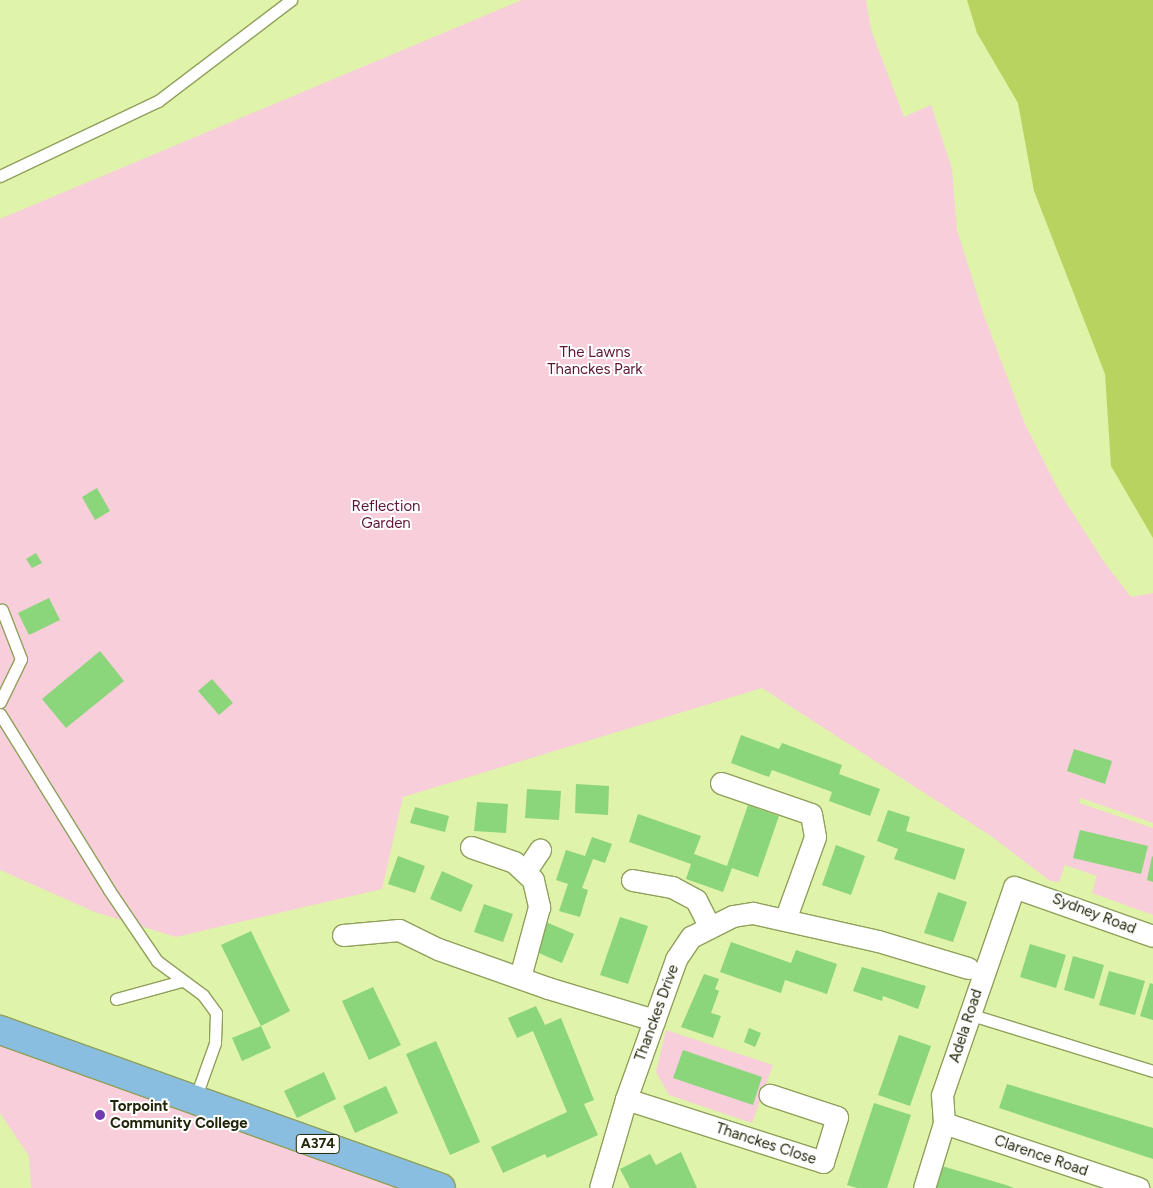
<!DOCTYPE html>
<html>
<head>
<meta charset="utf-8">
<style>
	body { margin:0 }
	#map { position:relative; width:1153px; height:1188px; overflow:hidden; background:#e0f3aa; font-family:Figtree,sans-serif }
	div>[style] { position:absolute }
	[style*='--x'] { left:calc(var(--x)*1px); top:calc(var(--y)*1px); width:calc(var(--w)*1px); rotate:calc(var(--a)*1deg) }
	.green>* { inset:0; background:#f7ced9 }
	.water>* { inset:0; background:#b9d361 }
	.building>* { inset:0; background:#8bd57b }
	.roads { filter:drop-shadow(1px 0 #8fa05a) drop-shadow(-1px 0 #8fa05a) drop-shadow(0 1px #8fa05a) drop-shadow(0 -1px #8fa05a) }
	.service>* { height:11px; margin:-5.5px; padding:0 5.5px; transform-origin:5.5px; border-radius:5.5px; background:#fff }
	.minor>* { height:21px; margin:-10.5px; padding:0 10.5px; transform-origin:10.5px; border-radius:10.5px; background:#fff }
	.primary>* { height:28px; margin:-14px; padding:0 14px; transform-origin:14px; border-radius:14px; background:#89bee0 }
	.dots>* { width:14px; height:14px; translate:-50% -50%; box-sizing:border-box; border:2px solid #fff; border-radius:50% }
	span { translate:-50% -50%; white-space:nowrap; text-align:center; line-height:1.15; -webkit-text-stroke:4px #fff; paint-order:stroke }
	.shield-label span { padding:1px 4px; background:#fff; border:1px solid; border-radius:4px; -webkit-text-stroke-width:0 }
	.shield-label { font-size:14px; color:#21270a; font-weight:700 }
	.park-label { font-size:15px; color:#5d1733 }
	.street-label { font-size:15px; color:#21270a }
	.poi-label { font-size:15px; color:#21270a; font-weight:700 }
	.left { translate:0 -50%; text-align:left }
</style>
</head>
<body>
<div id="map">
	<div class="green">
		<i style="clip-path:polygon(522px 0,866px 0,871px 30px,904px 117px,931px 105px,952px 169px,957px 230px,983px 313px,1025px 424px,1060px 493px,1104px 562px,1131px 597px,1153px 593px,1153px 823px,1081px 798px,1079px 803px,1153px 828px,1153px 915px,1092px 893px,1097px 876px,1065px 865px,1059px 882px,1050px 881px,991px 836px,762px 688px,403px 797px,382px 889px,176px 937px,95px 912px,0 870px,0 219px)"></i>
		<i style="clip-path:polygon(666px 1030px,773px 1065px,752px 1123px,669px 1095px,656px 1072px)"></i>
		<i style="clip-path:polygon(0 1043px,402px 1188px,31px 1188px,29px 1156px,0 1113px)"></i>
	</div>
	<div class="water">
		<i style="clip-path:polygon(967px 0,1153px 0,1153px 538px,1111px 466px,1105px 374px,1034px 191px,1018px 103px,977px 33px)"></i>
	</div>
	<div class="building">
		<i style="clip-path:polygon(97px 488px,110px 511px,95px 520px,82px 497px)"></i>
		<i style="clip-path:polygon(36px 553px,42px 563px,32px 568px,26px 559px)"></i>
		<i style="clip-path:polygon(49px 598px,60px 620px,29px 635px,18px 613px)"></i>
		<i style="clip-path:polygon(100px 651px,124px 681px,66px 728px,42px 699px)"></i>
		<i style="clip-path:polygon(212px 679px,233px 703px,219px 715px,198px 691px)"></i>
		<i style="clip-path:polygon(741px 735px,779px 749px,782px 743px,842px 765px,839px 774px,880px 789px,870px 816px,829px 801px,832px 792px,772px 770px,769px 777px,731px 763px)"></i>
		<i style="clip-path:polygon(1074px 749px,1112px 761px,1105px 784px,1067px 771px)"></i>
		<i style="clip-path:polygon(576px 784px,609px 786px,608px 815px,575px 813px)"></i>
		<i style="clip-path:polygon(527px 789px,561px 791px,559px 820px,525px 818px)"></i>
		<i style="clip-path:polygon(477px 802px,508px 804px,506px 833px,474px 831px)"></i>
		<i style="clip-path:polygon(748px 805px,779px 816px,758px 877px,732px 868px,723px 892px,686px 879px,691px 864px,629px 842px,638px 814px,701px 836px,694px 854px,727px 866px)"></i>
		<i style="clip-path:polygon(415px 807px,449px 816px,445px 832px,410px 823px)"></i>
		<i style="clip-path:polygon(888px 810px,910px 817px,906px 831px,965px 849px,955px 880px,894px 859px,898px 849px,877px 841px)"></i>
		<i style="clip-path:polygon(1080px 830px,1148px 846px,1141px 874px,1073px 858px)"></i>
		<i style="clip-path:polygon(592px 837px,612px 844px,605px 863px,593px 859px,582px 888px,588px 890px,580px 917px,559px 911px,568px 884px,556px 880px,566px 850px,585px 856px)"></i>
		<i style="clip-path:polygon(836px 845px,865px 856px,851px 895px,822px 885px)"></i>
		<i style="clip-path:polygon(398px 856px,425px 866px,415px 893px,388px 884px)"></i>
		<i style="clip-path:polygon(1152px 856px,1153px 857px,1153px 882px,1147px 880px)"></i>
		<i style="clip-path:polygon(442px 871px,473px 885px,461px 912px,430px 899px)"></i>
		<i style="clip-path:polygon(938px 892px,967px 902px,953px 942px,924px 933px)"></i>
		<i style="clip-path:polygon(484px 904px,513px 914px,503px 942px,474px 932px)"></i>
		<i style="clip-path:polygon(620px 917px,648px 926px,628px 984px,600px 975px)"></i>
		<i style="clip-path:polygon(546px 922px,574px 934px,562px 963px,534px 951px)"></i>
		<i style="clip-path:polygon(251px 931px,290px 1011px,261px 1026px,271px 1048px,242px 1061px,232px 1038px,261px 1026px,221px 945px)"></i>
		<i style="clip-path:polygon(731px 942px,791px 963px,796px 950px,837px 964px,827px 994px,785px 980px,781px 993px,720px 972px)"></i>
		<i style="clip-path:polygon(1030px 944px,1066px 955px,1056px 988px,1020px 977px)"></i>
		<i style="clip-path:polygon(1073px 956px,1104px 965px,1094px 999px,1064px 990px)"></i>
		<i style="clip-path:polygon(862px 967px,926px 986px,918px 1009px,883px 996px,882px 1001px,853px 991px)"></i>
		<i style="clip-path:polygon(1109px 971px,1145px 981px,1135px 1015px,1099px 1005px)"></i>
		<i style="clip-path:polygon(704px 974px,719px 979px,715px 989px,719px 991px,711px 1013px,721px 1016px,713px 1038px,681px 1027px)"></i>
		<i style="clip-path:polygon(1150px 983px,1153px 984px,1153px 1020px,1140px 1016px)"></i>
		<i style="clip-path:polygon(373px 987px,401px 1045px,369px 1060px,342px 1001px)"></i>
		<i style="clip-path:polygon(536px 1006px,545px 1025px,561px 1018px,594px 1100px,584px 1104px,598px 1135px,547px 1158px,545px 1154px,503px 1173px,491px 1147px,567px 1112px,533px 1031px,517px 1038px,508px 1018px)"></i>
		<i style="clip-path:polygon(749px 1028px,761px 1033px,755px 1047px,744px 1042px)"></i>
		<i style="clip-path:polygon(899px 1035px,931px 1046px,910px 1106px,878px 1095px)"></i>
		<i style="clip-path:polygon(436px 1041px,480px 1142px,450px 1155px,406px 1054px)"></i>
		<i style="clip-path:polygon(683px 1050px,762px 1077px,753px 1105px,673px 1078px)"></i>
		<i style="clip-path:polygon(324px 1072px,336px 1099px,297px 1118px,284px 1091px)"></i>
		<i style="clip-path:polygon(1007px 1084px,1153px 1128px,1153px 1159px,999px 1108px)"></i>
		<i style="clip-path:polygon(386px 1086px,398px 1113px,355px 1133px,343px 1106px)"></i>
		<i style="clip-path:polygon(874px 1103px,911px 1115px,887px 1188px,857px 1188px,847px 1185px)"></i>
		<i style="clip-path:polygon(681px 1152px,697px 1188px,630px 1188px,620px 1169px,650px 1154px,656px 1165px)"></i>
		<i style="clip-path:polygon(942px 1166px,1006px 1185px,1014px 1188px,936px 1188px)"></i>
	</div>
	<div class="roads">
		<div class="service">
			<i style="--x:0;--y:176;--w:175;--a:-25.4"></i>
			<i style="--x:158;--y:101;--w:167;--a:-37.2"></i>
			<i style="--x:0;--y:702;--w:48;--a:-64"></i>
			<i style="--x:21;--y:659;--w:53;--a:-111.2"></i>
			<i style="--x:0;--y:714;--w:207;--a:58.2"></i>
			<i style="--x:109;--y:890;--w:86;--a:55.9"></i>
			<i style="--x:157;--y:961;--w:57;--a:36.5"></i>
			<i style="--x:203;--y:995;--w:22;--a:54"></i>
			<i style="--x:216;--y:1013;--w:30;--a:92"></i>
			<i style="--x:215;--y:1043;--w:59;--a:109.7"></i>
			<i style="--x:116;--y:999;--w:68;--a:-15.3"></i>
			<i style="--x:972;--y:1015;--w:189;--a:17.2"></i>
		</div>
		<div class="minor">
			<i style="--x:721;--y:783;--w:95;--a:19"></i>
			<i style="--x:811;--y:814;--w:23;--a:80"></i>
			<i style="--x:815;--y:837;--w:88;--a:109.9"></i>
			<i style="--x:471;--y:847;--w:46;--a:19.2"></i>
			<i style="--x:514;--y:862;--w:26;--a:43"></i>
			<i style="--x:533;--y:880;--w:28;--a:77"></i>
			<i style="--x:539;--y:907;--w:73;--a:105.2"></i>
			<i style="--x:525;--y:872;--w:27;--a:-56"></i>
			<i style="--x:632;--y:880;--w:41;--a:9.9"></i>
			<i style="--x:672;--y:887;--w:27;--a:28"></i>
			<i style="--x:696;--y:900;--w:29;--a:63"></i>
			<i style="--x:343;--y:935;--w:56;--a:-5.1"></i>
			<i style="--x:399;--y:930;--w:43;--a:26"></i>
			<i style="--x:438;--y:949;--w:117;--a:19.5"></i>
			<i style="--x:548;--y:988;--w:111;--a:16.8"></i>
			<i style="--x:626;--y:1099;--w:207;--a:17.7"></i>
			<i style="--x:823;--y:1162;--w:47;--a:-72.7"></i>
			<i style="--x:837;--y:1117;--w:71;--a:-161.8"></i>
			<i style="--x:944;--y:1123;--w:205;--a:18.5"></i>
			<i style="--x:600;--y:1188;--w:93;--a:-73.7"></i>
			<i style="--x:626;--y:1099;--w:149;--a:-70.3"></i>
			<i style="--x:676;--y:959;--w:27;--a:-56"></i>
			<i style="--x:691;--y:937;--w:47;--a:-26.6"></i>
			<i style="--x:733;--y:916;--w:20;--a:-9"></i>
			<i style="--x:753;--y:913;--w:128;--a:12.6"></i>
			<i style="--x:878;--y:941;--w:94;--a:16.7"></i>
			<i style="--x:924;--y:1188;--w:68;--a:-72.9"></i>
			<i style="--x:944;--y:1123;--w:28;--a:-94"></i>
			<i style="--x:942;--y:1095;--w:220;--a:-70.9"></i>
			<i style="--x:1014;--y:887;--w:147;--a:19.4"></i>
		</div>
		<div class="primary">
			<i style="--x:0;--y:1030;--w:468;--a:19.7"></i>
		</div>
	</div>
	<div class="dots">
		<i style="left:100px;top:1115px;background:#703bb2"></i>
	</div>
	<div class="shield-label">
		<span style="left:318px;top:1144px">A374</span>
	</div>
	<div class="park-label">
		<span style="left:595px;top:361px">The Lawns<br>Thanckes Park</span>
		<span style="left:386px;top:515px">Reflection<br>Garden</span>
	</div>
	<div class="street-label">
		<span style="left:1094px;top:914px;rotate:21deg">Sydney Road</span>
		<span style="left:657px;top:1013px;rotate:-70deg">Thanckes Drive</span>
		<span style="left:966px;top:1026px;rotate:-72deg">Adela Road</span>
		<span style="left:766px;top:1144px;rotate:18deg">Thanckes Close</span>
		<span style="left:1041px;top:1156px;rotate:19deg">Clarence Road</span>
	</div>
	<div class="poi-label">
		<span class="left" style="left:110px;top:1115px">Torpoint<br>Community College</span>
	</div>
</div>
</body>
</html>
